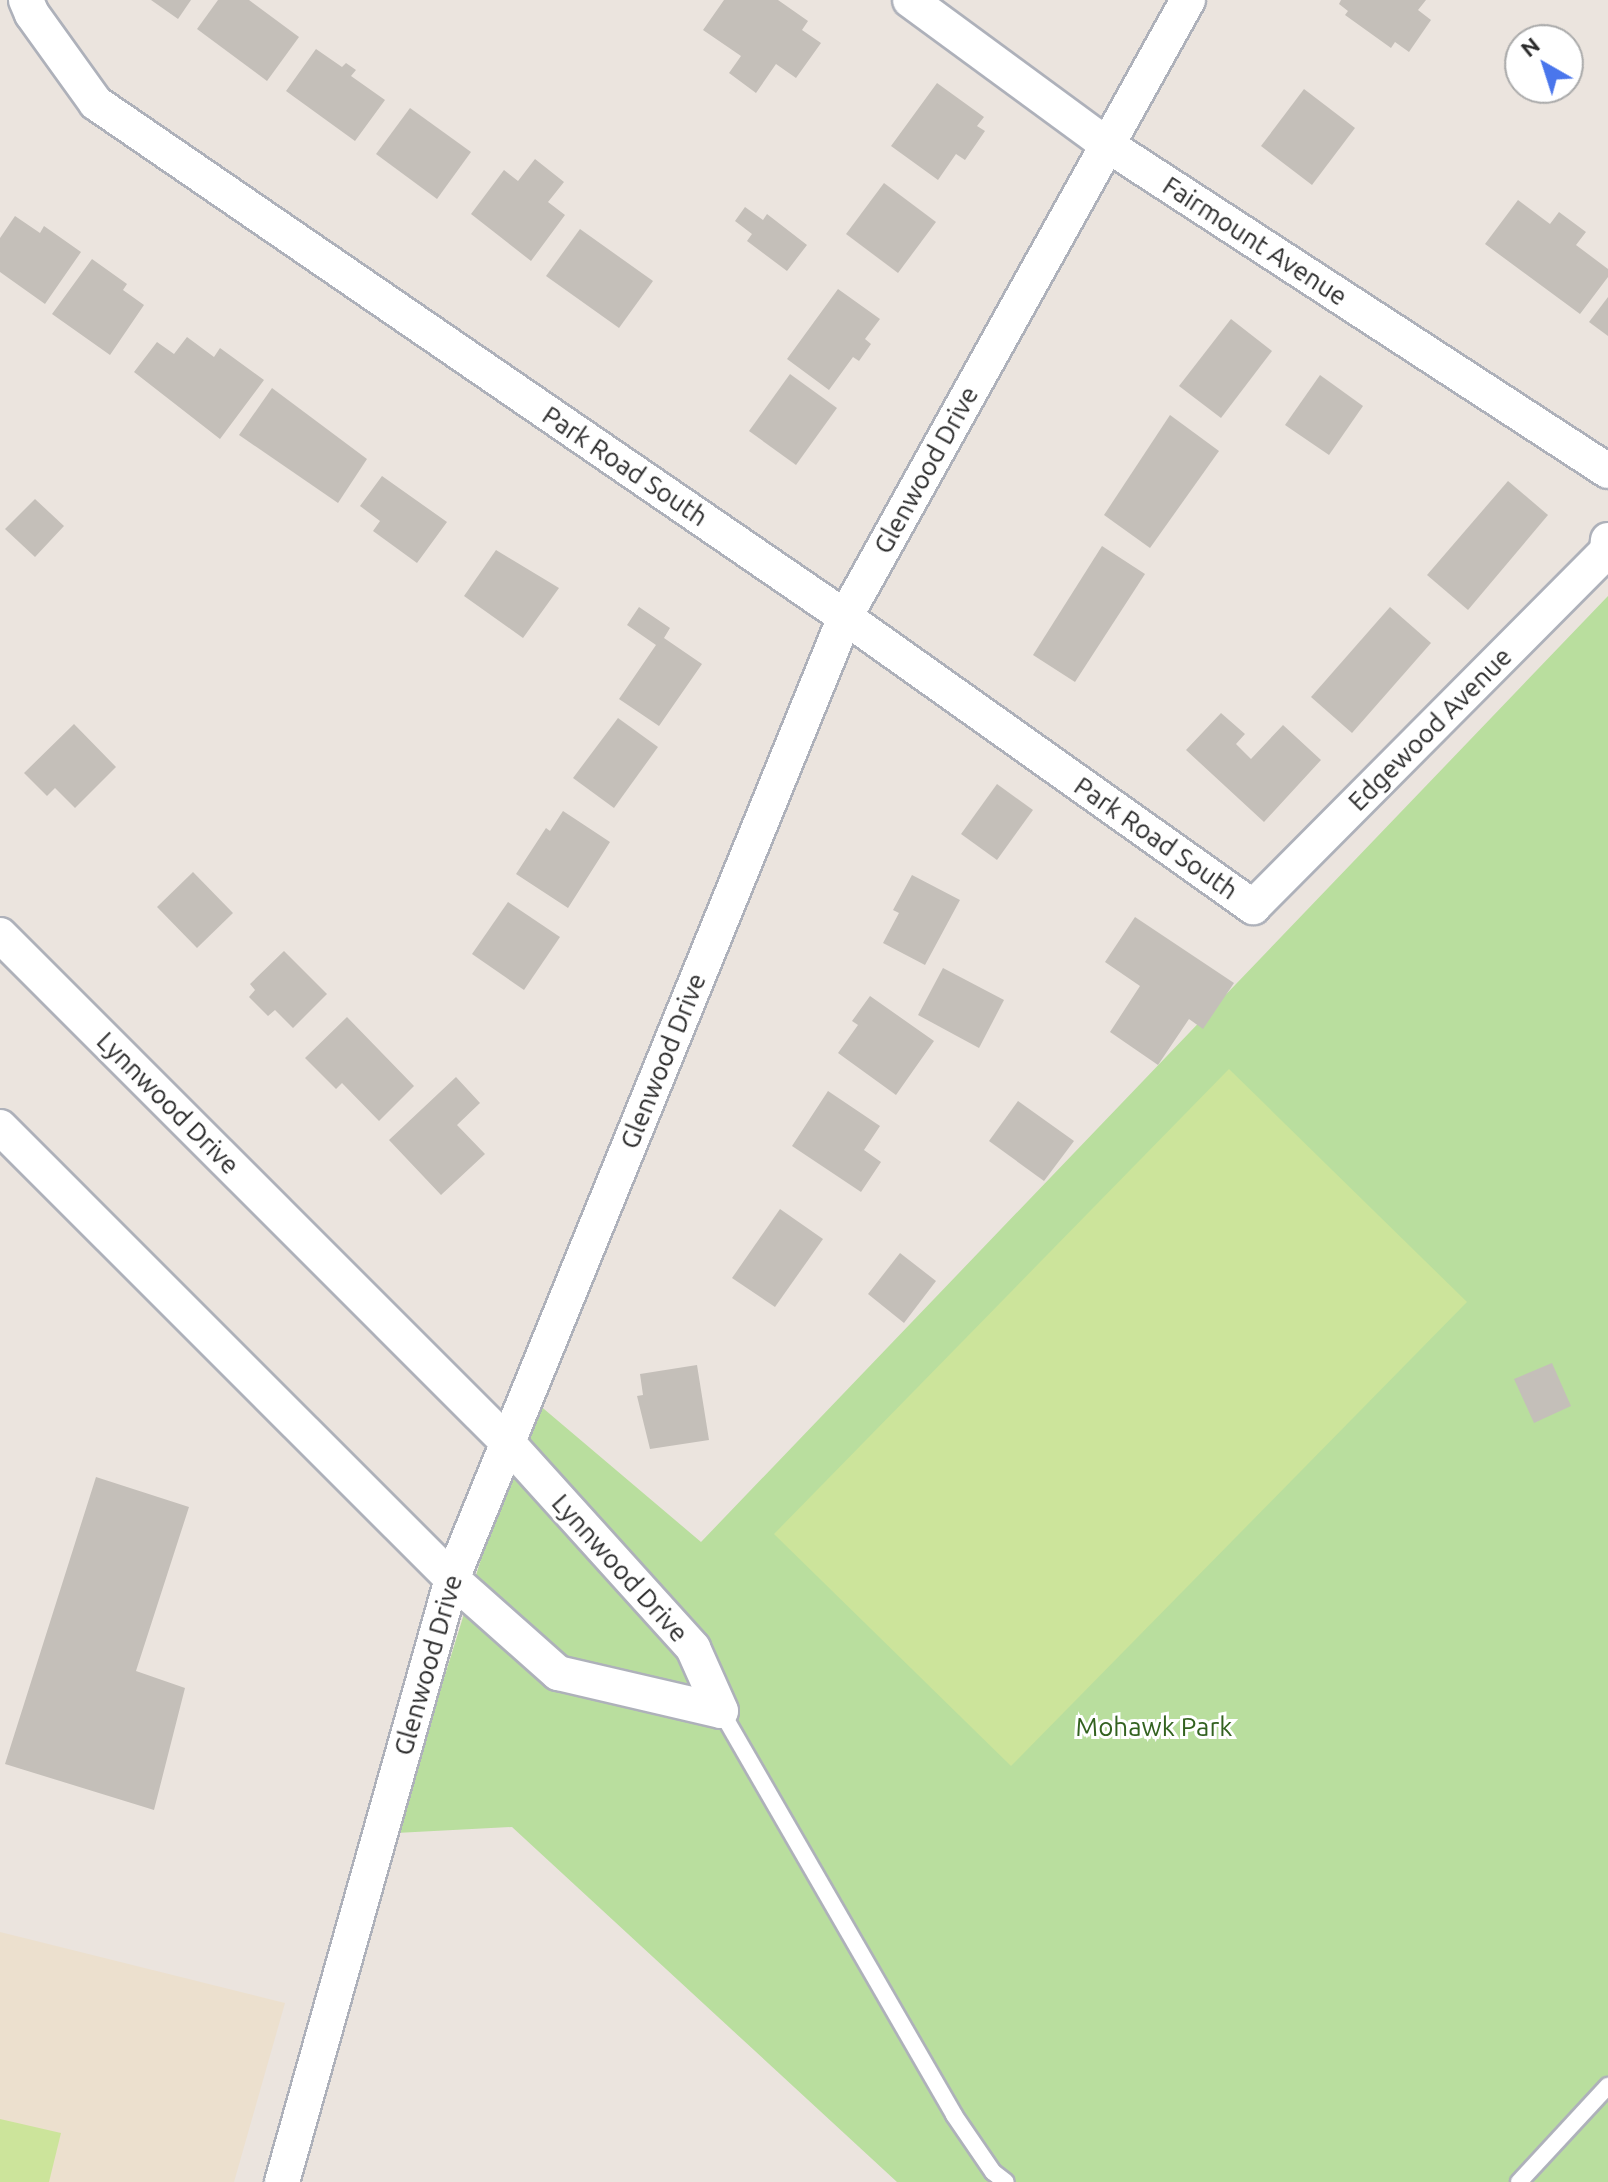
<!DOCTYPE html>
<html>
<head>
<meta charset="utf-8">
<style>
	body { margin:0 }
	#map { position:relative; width:1608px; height:2182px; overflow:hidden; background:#ebe4de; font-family:Ubuntu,sans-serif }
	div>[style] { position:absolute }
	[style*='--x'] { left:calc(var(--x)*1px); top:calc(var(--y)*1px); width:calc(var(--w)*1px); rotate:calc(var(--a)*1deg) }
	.education>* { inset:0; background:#ece0ce }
	.green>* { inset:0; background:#b9de9e }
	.pitch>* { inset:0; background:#cce49b }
	.building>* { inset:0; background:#c4bfb9 }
	.roads { filter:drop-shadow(2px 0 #aeb1ba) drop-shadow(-2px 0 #aeb1ba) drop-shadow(0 2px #aeb1ba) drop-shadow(0 -2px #aeb1ba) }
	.lane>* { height:16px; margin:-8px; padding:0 8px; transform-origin:8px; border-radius:8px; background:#fff }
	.street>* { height:34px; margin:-17px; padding:0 17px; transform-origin:17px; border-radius:17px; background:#fff }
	span { translate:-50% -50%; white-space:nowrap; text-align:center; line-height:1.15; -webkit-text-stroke:6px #fff; paint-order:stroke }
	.street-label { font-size:26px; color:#2b2b2b }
	.park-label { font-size:26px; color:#336220 }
	.north { position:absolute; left:1504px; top:24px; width:80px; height:80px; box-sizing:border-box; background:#fff; border:2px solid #aaa; border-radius:50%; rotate:321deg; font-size:22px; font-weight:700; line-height:32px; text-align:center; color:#2b2b2b }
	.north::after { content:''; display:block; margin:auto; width:28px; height:36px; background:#4a76ec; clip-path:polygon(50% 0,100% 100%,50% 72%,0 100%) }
</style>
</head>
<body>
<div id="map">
	<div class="education">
		<i style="clip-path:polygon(0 1932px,285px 2003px,234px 2182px,0 2182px)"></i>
	</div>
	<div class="green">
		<i style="clip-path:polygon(1608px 596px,1608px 2182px,897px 2182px,512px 1827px,396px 1833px,531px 1398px,701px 1542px)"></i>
	</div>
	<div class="pitch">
		<i style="clip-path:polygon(1229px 1069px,1467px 1302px,1011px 1766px,774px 1534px)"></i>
		<i style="clip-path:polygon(0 2119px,61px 2133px,49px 2182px,0 2182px)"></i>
	</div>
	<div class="building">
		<i style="clip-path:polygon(151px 0,191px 0,178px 19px)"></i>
		<i style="clip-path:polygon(218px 0,249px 0,299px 37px,267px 81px,197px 29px)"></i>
		<i style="clip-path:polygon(724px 0,778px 0,808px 21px,802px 30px,821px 43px,796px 78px,776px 64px,756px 93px,729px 73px,741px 56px,703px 30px)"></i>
		<i style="clip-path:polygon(1341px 0,1426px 0,1418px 10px,1431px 20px,1409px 52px,1395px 42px,1391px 48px,1345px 15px,1348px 11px,1339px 4px)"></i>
		<i style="clip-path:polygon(316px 49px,342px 67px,346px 63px,356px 70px,351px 76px,385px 100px,355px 141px,286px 91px)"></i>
		<i style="clip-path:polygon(937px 83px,984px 117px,977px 126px,985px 131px,965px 160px,956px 154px,938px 180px,891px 146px)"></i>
		<i style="clip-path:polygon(1304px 89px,1355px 128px,1312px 185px,1261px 146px)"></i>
		<i style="clip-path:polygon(410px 108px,471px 152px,437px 199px,376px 154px)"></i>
		<i style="clip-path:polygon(535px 159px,564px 182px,548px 202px,565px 215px,531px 261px,471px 214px,504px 170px,518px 181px)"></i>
		<i style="clip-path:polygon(884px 183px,936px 222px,898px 273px,846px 234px)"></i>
		<i style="clip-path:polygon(1518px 200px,1550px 224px,1559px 212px,1586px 232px,1576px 245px,1608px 269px,1608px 277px,1580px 314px,1485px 244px)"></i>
		<i style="clip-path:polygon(745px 207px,763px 220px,767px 214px,807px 245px,787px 271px,747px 241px,752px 234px,735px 221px)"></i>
		<i style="clip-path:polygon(15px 216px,40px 233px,44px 226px,81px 252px,45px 304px,0 272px,0 238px)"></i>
		<i style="clip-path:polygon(580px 229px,653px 281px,619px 328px,546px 276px)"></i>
		<i style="clip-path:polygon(92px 259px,127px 284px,123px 290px,144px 305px,110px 355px,52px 314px)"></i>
		<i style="clip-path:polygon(838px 289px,880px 319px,865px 339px,871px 344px,859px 361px,853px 357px,829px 390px,787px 359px)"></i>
		<i style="clip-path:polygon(1608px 297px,1608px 336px,1589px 322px)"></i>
		<i style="clip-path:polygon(1231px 319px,1272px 351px,1221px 418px,1179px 386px)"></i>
		<i style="clip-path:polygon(187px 337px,214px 357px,220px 348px,264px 380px,220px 439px,134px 372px,157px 342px,174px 354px)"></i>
		<i style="clip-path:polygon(790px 374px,837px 408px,796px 465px,749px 431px)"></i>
		<i style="clip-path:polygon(1320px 375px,1363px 406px,1329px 455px,1285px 425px)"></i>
		<i style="clip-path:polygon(272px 388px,367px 459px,338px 503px,239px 435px)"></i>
		<i style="clip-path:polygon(1170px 415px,1219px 451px,1150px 548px,1104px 515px)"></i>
		<i style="clip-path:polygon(382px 476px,447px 522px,417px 563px,373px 531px,380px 521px,360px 506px)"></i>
		<i style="clip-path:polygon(1508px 481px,1548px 515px,1468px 610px,1427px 575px)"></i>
		<i style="clip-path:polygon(35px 499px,64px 526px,35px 557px,5px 529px)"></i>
		<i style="clip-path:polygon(1102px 546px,1145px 574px,1075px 682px,1033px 655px)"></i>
		<i style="clip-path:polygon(496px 550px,559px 588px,523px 638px,464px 596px)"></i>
		<i style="clip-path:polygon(639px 607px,670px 628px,664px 638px,702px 664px,659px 726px,619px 699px,656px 645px,627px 625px)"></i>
		<i style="clip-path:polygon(1390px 607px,1431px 643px,1352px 733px,1311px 697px)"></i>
		<i style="clip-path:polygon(1221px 713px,1245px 734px,1236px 744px,1251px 759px,1283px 725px,1321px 760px,1264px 822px,1186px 750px)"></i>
		<i style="clip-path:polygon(618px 718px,658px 747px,614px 808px,573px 778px)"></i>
		<i style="clip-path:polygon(74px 724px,116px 767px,75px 808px,55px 788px,47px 796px,24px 773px)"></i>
		<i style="clip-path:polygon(997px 784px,1033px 810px,997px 860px,961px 834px)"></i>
		<i style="clip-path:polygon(563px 811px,610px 842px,568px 908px,516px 874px,546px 828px,550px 831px)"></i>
		<i style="clip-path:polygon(193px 872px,233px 913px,197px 948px,157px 907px)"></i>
		<i style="clip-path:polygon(912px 875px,960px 900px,925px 965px,883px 943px,899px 913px,893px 910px)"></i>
		<i style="clip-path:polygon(508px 902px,560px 937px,524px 990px,472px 954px)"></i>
		<i style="clip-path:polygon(1135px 917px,1234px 983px,1203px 1029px,1189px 1019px,1158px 1065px,1110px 1032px,1140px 986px,1105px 962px)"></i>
		<i style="clip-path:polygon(284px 951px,327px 994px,293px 1028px,275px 1010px,268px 1016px,249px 997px,255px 990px,250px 984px)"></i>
		<i style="clip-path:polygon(943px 968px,1004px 1000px,979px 1048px,918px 1015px)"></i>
		<i style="clip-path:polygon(870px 996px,934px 1041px,896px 1095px,838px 1053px,858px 1025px,852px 1021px)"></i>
		<i style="clip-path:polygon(347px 1017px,414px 1086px,379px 1121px,342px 1083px,336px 1089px,305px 1058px)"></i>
		<i style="clip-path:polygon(456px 1077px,480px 1103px,457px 1125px,485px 1154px,441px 1195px,389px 1140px)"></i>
		<i style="clip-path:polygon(828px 1091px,880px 1126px,864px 1150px,881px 1162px,861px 1192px,792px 1146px)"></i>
		<i style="clip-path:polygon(1018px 1101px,1074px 1141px,1044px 1181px,989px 1141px)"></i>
		<i style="clip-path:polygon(780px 1209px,823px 1239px,775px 1307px,732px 1278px)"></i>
		<i style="clip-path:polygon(900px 1253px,936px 1281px,904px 1323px,868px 1294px)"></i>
		<i style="clip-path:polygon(1552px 1363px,1571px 1406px,1534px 1423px,1514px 1379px)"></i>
		<i style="clip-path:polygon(697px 1365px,709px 1440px,650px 1449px,637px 1396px,643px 1395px,640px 1374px)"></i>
		<i style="clip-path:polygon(96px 1477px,189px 1507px,136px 1671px,185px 1688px,154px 1810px,5px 1764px)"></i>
	</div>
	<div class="roads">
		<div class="lane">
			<i style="--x:721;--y:1711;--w:466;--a:60"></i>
			<i style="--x:954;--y:2115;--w:69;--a:55.6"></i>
			<i style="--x:993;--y:2172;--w:16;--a:38"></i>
			<i style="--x:1519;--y:2182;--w:131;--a:-47.2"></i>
		</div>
		<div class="street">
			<i style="--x:26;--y:0;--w:15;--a:67"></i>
			<i style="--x:32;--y:14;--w:110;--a:54.3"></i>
			<i style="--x:96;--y:103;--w:908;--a:34.46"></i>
			<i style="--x:845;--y:617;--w:501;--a:35.4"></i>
			<i style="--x:1253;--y:907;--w:502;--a:-45.16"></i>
			<i style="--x:1607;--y:551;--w:11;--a:-85"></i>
			<i style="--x:910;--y:0;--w:243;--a:36.3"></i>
			<i style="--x:1106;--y:144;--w:599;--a:33.08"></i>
			<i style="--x:0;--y:935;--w:717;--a:45"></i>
			<i style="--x:507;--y:1442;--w:278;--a:47.9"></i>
			<i style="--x:693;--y:1648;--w:69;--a:66"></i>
			<i style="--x:0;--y:1127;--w:639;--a:45"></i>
			<i style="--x:452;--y:1579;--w:142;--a:41.6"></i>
			<i style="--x:558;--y:1673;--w:167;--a:13.1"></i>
			<i style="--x:282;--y:2182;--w:627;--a:-74.26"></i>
			<i style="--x:452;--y:1579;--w:1039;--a:-67.78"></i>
			<i style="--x:845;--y:617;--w:706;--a:-60.93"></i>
		</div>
	</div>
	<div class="street-label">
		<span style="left:1255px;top:241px;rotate:33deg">Fairmount Avenue</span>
		<span style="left:625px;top:466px;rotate:34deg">Park Road South</span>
		<span style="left:926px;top:470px;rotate:-61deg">Glenwood Drive</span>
		<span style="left:1430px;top:729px;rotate:-45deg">Edgewood Avenue</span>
		<span style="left:1156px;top:838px;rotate:35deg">Park Road South</span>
		<span style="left:663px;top:1061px;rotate:-68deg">Glenwood Drive</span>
		<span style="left:168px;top:1103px;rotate:45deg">Lynnwood Drive</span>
		<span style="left:620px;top:1568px;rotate:48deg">Lynnwood Drive</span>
		<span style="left:428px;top:1665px;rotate:-74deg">Glenwood Drive</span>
	</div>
	<div class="park-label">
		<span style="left:1154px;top:1727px">Mohawk Park</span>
	</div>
	<div class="north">N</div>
</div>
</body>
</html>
